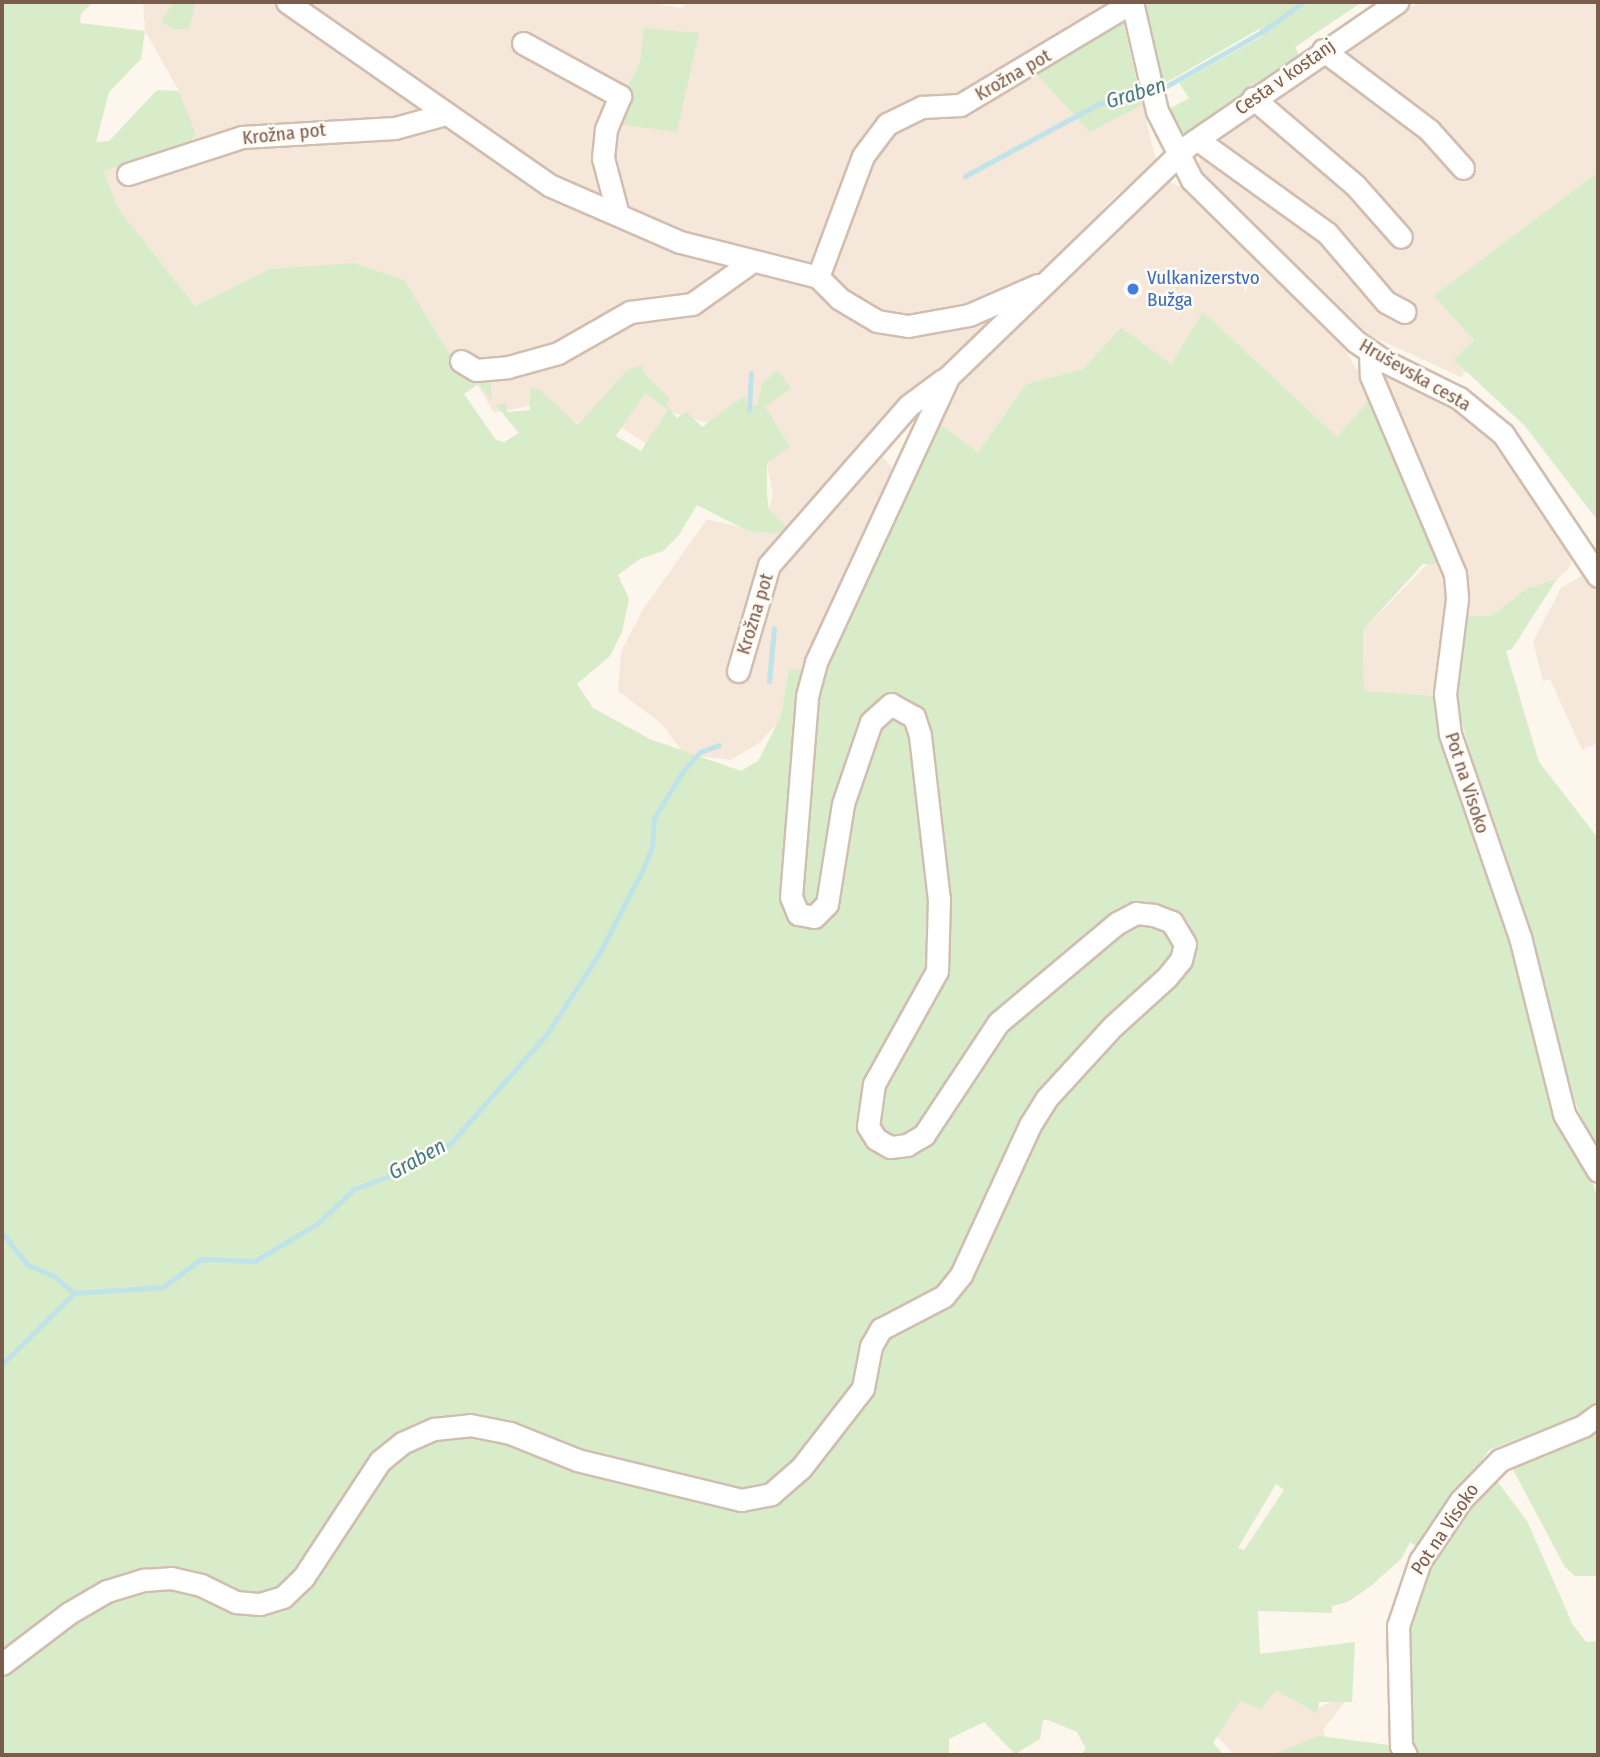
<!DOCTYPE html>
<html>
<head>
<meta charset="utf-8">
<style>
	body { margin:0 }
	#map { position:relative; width:1600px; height:1757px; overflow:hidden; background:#fdf6ec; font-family:"Fira Sans Condensed",sans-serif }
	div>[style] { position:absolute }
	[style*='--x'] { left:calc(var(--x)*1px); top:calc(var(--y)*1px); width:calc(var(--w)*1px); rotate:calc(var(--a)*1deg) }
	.residential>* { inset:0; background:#f5e8da }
	.green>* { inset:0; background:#d8ecc9 }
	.stream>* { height:5px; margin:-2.5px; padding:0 2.5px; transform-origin:2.5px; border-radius:2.5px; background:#bfe3e8 }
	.roads { filter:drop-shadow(2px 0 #d1beb0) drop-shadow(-2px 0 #d1beb0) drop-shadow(0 2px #d1beb0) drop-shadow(0 -2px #d1beb0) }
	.minor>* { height:21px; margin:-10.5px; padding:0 10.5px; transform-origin:10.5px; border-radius:10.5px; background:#fff }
	.dots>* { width:19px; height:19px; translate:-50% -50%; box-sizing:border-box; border:4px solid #fffaf3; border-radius:50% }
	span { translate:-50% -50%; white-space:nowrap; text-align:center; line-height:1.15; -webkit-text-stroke:5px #fffaf3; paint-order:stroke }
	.street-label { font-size:19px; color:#7a5c4d }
	.shop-label { font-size:19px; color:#366cbe }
	.left { translate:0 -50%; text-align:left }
	.water-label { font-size:21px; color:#437c86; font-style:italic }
	.frame { position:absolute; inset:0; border:4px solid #7a5c4d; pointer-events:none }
</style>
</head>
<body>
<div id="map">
	<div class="residential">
		<i style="clip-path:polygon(143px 2px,647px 2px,682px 8px,686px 2px,1118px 2px,1156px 160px,1108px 203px,1059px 264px,877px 448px,894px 471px,824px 615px,806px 693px,758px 744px,730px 760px,684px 754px,662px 724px,618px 691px,621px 652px,642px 611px,707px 519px,763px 533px,773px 495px,766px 459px,750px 435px,673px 413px,655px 450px,600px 413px,585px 429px,549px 402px,494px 413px,471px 374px,269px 269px,195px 306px,118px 208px,104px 171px,188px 146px,196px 134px,179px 91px,145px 31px)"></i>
		<i style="clip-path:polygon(1422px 2px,1598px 2px,1598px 191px,1461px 377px,1369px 335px,1270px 247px,1198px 167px,1201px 155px,1232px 127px,1380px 22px)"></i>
		<i style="clip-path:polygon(1169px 182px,1181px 187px,1344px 348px,1372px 396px,1338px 438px,1203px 313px,1171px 364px,1121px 327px,1083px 369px,1026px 384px,978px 452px,934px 420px,992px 342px,1122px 217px)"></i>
		<i style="clip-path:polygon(1384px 375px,1452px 407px,1488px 435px,1509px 461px,1572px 560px,1568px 570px,1557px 579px,1528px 588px,1491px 616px,1462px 615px,1381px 380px)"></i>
		<i style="clip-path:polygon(1441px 550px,1451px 579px,1439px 696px,1364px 691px,1363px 630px)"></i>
		<i style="clip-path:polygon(1583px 575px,1598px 594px,1598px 743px,1582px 750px,1550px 679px,1543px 681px,1533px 642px,1561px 588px)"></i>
		<i style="clip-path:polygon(1241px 1668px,1311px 1711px,1352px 1693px,1323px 1730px,1330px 1749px,1401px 1746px,1406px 1755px,1235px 1755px,1194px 1713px)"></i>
	</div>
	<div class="green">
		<i style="clip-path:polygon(evenodd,2px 2px,93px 2px,81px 14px,80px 23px,145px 31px,141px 59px,109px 92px,96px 142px,109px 141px,157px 90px,179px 91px,196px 134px,188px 146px,104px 171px,118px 208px,195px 306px,269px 269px,354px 263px,404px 280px,453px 360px,490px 370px,492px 401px,478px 384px,464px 394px,496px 440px,504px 442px,519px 433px,495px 404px,506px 403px,507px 412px,530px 410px,530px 388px,540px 390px,578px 425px,628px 369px,642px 365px,644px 373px,670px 399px,666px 405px,677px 418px,686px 411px,702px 427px,745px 395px,746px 406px,758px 405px,762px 383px,777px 370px,791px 388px,765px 407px,790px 447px,767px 463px,767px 495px,769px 510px,789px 530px,773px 534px,746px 530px,697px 505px,679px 535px,663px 551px,640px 559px,618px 575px,629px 599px,622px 632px,610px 656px,577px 684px,593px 708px,650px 739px,741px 771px,758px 761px,781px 716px,789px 669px,802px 670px,799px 696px,812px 681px,934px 420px,978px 452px,1026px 384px,1083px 369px,1121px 327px,1171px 364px,1203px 312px,1337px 437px,1372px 396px,1441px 550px,1436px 564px,1423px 564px,1363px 630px,1364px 691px,1439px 696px,1598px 1200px,1598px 1408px,1489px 1450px,1420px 1549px,1410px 1542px,1401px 1559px,1371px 1586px,1348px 1602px,1332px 1606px,1332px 1613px,1258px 1611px,1260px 1654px,1355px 1642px,1352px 1702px,1319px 1702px,1317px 1714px,1276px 1690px,1261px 1709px,1240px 1701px,1213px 1743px,1224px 1755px,1080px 1755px,1086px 1749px,1077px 1732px,1048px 1720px,1043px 1720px,1040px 1739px,1015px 1754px,984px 1722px,949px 1739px,949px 1755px,2px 1755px,2px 2px,645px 393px,668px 410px,641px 451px,616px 436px,645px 393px,2px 2px,1276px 1484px,1284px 1490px,1244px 1550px,1238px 1548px,1276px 1484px)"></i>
		<i style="clip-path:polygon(174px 2px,196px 2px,189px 29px,173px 29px,161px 22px)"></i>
		<i style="clip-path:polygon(1145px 2px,1362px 2px,1295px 47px,1299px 55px,1201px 128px,1187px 134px,1178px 130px,1166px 111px,1189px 98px,1179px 83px,1263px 36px,1259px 29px,1162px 85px,1157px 80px)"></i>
		<i style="clip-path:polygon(1122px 16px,1142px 105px,1090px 132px,1028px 65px)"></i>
		<i style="clip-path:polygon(644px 28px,699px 33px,677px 132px,609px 123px,640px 62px)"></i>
		<i style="clip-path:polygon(1598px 172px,1598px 521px,1525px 426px,1454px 360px,1474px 340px,1434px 296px)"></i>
		<i style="clip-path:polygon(1557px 579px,1512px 649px,1506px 651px,1539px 762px,1598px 838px,1598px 1141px,1592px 1142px,1575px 1102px,1544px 990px,1487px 819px,1458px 707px,1449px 705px,1462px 615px,1491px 616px,1528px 588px)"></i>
		<i style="clip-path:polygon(1598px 1422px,1598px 1576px,1575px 1576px,1565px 1567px,1511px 1466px)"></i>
		<i style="clip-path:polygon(1497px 1481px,1527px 1521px,1573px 1625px,1586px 1642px,1598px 1641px,1598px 1755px,1417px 1755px,1414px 1750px,1401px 1636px,1414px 1587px,1483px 1484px)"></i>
		<i style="clip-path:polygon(1319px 1736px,1389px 1745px,1393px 1754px,1271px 1755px)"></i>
	</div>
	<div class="stream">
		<i style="--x:1158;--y:91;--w:120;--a:-29.6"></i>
		<i style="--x:1262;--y:32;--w:51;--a:-36.2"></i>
		<i style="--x:965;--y:176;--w:151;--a:-28.4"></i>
		<i style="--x:1098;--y:104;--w:52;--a:-11.1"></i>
		<i style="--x:749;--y:410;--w:37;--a:-87"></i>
		<i style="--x:769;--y:681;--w:53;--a:-84.6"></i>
		<i style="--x:2;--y:1233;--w:41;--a:50.9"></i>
		<i style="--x:28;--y:1265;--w:28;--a:23"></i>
		<i style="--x:54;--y:1276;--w:26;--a:40"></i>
		<i style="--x:2;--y:1364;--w:101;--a:-44.6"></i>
		<i style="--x:74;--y:1293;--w:89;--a:-3.9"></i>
		<i style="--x:163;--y:1287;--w:47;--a:-36.4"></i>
		<i style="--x:201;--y:1259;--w:54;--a:2.1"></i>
		<i style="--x:255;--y:1261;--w:74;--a:-31.1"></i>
		<i style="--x:318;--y:1223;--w:50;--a:-43.4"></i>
		<i style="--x:354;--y:1189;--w:50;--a:-19.9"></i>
		<i style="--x:401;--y:1172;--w:55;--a:-29.4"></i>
		<i style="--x:449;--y:1145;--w:148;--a:-48.6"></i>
		<i style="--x:547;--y:1034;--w:98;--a:-57.1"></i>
		<i style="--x:600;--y:952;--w:93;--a:-62.6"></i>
		<i style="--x:643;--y:869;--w:24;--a:-68"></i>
		<i style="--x:652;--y:847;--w:29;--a:-86"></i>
		<i style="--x:654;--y:818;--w:55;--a:-58.3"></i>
		<i style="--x:683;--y:771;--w:25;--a:-48"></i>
		<i style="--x:700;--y:752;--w:20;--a:-20"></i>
	</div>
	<div class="roads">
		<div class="minor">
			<i style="--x:287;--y:2;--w:320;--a:34.9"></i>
			<i style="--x:549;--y:185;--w:143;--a:23.5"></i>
			<i style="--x:680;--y:242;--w:142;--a:14.2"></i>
			<i style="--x:1132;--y:2;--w:112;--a:77.1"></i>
			<i style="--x:1157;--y:111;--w:77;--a:63.1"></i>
			<i style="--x:1192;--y:180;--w:229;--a:44.6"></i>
			<i style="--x:1355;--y:341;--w:37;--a:34"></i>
			<i style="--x:1386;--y:362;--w:81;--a:26.3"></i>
			<i style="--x:1459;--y:398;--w:57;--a:39.3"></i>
			<i style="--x:1503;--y:434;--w:171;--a:56.2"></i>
			<i style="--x:523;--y:43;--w:111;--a:28.7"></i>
			<i style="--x:620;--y:96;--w:36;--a:113"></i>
			<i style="--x:606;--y:129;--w:29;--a:96"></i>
			<i style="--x:603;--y:158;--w:55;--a:75.2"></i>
			<i style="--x:1323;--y:50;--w:133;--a:37"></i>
			<i style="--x:1429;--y:130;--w:51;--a:48.2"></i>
			<i style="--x:1253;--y:98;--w:134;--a:40.5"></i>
			<i style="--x:1355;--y:185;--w:69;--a:48.5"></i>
			<i style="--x:1198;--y:140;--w:159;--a:35.8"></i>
			<i style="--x:1327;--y:233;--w:91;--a:49.5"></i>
			<i style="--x:1386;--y:302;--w:21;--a:28"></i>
			<i style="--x:128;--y:174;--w:120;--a:-18"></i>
			<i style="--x:242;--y:137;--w:153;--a:-3.4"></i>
			<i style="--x:395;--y:128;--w:52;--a:-15.6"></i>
			<i style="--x:1038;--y:285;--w:75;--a:156.5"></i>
			<i style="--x:969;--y:315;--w:62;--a:169.8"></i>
			<i style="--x:908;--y:326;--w:31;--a:-171"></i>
			<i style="--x:877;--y:321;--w:43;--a:-149.3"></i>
			<i style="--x:840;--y:299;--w:31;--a:-135"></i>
			<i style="--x:818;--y:277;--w:129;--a:-69.6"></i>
			<i style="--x:863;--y:156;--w:40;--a:-53"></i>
			<i style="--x:887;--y:124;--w:39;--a:-26"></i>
			<i style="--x:922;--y:107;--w:38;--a:-3"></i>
			<i style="--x:960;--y:105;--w:200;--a:-30.9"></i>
			<i style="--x:1370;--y:352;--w:24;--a:88"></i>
			<i style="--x:1371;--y:376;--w:215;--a:67"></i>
			<i style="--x:1455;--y:574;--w:25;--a:85"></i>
			<i style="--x:1457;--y:599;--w:96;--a:97.2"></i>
			<i style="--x:1445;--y:694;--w:40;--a:82.9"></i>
			<i style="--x:1450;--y:734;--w:215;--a:71"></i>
			<i style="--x:1520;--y:937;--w:182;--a:76"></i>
			<i style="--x:1564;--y:1114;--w:66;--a:59.2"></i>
			<i style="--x:461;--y:361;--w:17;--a:31"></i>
			<i style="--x:476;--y:370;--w:32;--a:-5"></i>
			<i style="--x:508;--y:367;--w:52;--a:-15.6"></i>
			<i style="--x:558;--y:353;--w:83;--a:-29.7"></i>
			<i style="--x:630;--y:312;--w:63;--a:-7.4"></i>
			<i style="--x:692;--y:304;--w:72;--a:-35.4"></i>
			<i style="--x:738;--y:671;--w:110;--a:-73.7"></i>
			<i style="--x:769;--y:565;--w:211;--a:-48.8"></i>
			<i style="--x:908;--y:406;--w:44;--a:-36.6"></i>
			<i style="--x:2;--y:1664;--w:84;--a:-37.3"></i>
			<i style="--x:69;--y:1613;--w:44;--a:-30.1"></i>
			<i style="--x:107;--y:1591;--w:39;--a:-17"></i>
			<i style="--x:144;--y:1580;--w:27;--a:-4"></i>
			<i style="--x:171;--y:1578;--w:31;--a:13"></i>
			<i style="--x:201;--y:1585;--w:39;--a:26"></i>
			<i style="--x:236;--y:1602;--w:24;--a:5"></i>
			<i style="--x:260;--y:1604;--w:24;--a:-17"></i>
			<i style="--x:283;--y:1597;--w:28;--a:-44"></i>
			<i style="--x:303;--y:1578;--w:140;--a:-56.7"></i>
			<i style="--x:380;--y:1461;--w:28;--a:-39"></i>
			<i style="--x:402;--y:1443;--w:35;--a:-24"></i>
			<i style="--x:434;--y:1429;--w:36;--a:-6"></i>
			<i style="--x:470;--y:1425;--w:41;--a:11.3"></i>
			<i style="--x:510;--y:1433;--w:72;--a:21.9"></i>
			<i style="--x:577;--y:1460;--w:169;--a:13.7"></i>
			<i style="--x:741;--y:1500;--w:31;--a:-11"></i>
			<i style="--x:771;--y:1494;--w:40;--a:-41"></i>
			<i style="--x:801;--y:1468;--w:101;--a:-52.2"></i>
			<i style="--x:863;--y:1388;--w:43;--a:-79.2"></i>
			<i style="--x:871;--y:1346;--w:20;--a:-60"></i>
			<i style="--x:881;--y:1329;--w:71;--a:-27.6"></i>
			<i style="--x:944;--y:1296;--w:27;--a:-51"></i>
			<i style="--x:961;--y:1275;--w:165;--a:-65.3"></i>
			<i style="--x:1030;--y:1125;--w:31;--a:-58"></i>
			<i style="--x:1046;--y:1099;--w:99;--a:-47.5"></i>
			<i style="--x:1113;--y:1026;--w:73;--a:-42.2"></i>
			<i style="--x:1167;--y:977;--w:22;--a:-51"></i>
			<i style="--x:1181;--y:960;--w:16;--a:-76"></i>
			<i style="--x:1185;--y:944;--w:26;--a:-121"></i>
			<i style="--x:1172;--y:922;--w:19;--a:-159"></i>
			<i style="--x:1154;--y:915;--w:18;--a:-174"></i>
			<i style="--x:1136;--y:913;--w:21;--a:152"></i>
			<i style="--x:1117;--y:923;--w:155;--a:140"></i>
			<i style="--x:998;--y:1023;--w:134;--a:123.5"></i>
			<i style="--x:924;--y:1135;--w:20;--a:150"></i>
			<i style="--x:907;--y:1145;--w:17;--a:173"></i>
			<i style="--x:890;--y:1147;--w:16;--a:-150"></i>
			<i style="--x:876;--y:1139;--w:15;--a:-122"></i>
			<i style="--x:868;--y:1126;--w:42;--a:-81.9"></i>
			<i style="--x:874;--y:1084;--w:129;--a:-60.9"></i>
			<i style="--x:937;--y:971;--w:71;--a:-88.4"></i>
			<i style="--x:939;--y:900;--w:166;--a:-96.6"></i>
			<i style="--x:920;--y:735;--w:19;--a:-108"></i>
			<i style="--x:914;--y:717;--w:26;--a:-151"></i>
			<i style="--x:891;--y:704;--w:27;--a:138"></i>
			<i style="--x:871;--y:722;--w:87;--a:108.9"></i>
			<i style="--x:843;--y:804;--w:101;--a:99.1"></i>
			<i style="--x:827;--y:904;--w:18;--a:135"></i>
			<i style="--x:814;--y:917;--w:16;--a:-169"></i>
			<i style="--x:798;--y:914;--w:18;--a:-112"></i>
			<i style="--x:791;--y:897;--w:202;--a:-85.4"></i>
			<i style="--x:807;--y:696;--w:35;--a:-75"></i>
			<i style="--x:816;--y:662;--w:314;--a:-65.1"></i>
			<i style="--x:948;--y:377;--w:332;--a:-44"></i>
			<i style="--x:1187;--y:146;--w:255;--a:-34.4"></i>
			<i style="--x:1406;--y:1755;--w:10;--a:-119"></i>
			<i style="--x:1401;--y:1746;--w:120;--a:-91.4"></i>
			<i style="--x:1398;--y:1626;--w:69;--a:-71.3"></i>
			<i style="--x:1420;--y:1561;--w:73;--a:-56.1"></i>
			<i style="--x:1461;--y:1500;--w:56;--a:-45.7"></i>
			<i style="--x:1500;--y:1460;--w:90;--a:-22.3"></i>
			<i style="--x:1583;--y:1426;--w:19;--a:-36"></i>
		</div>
	</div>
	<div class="dots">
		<i style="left:1133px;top:289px;background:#3f7fe0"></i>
	</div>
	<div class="street-label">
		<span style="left:1013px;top:75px;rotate:-30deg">Krožna pot</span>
		<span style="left:1285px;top:77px;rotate:-35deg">Cesta v kostanj</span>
		<span style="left:284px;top:134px;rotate:-6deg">Krožna pot</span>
		<span style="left:1415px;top:375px;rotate:30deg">Hruševska cesta</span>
		<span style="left:755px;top:614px;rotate:-73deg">Krožna pot</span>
		<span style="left:1467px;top:783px;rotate:72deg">Pot na Visoko</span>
		<span style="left:1445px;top:1529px;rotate:-56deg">Pot na Visoko</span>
	</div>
	<div class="shop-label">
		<span class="left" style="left:1147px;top:289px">Vulkanizerstvo<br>Bužga</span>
	</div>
	<div class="water-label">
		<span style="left:1136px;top:93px;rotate:-17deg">Graben</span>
		<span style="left:417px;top:1159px;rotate:-29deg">Graben</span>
	</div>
	<div class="frame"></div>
</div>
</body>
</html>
